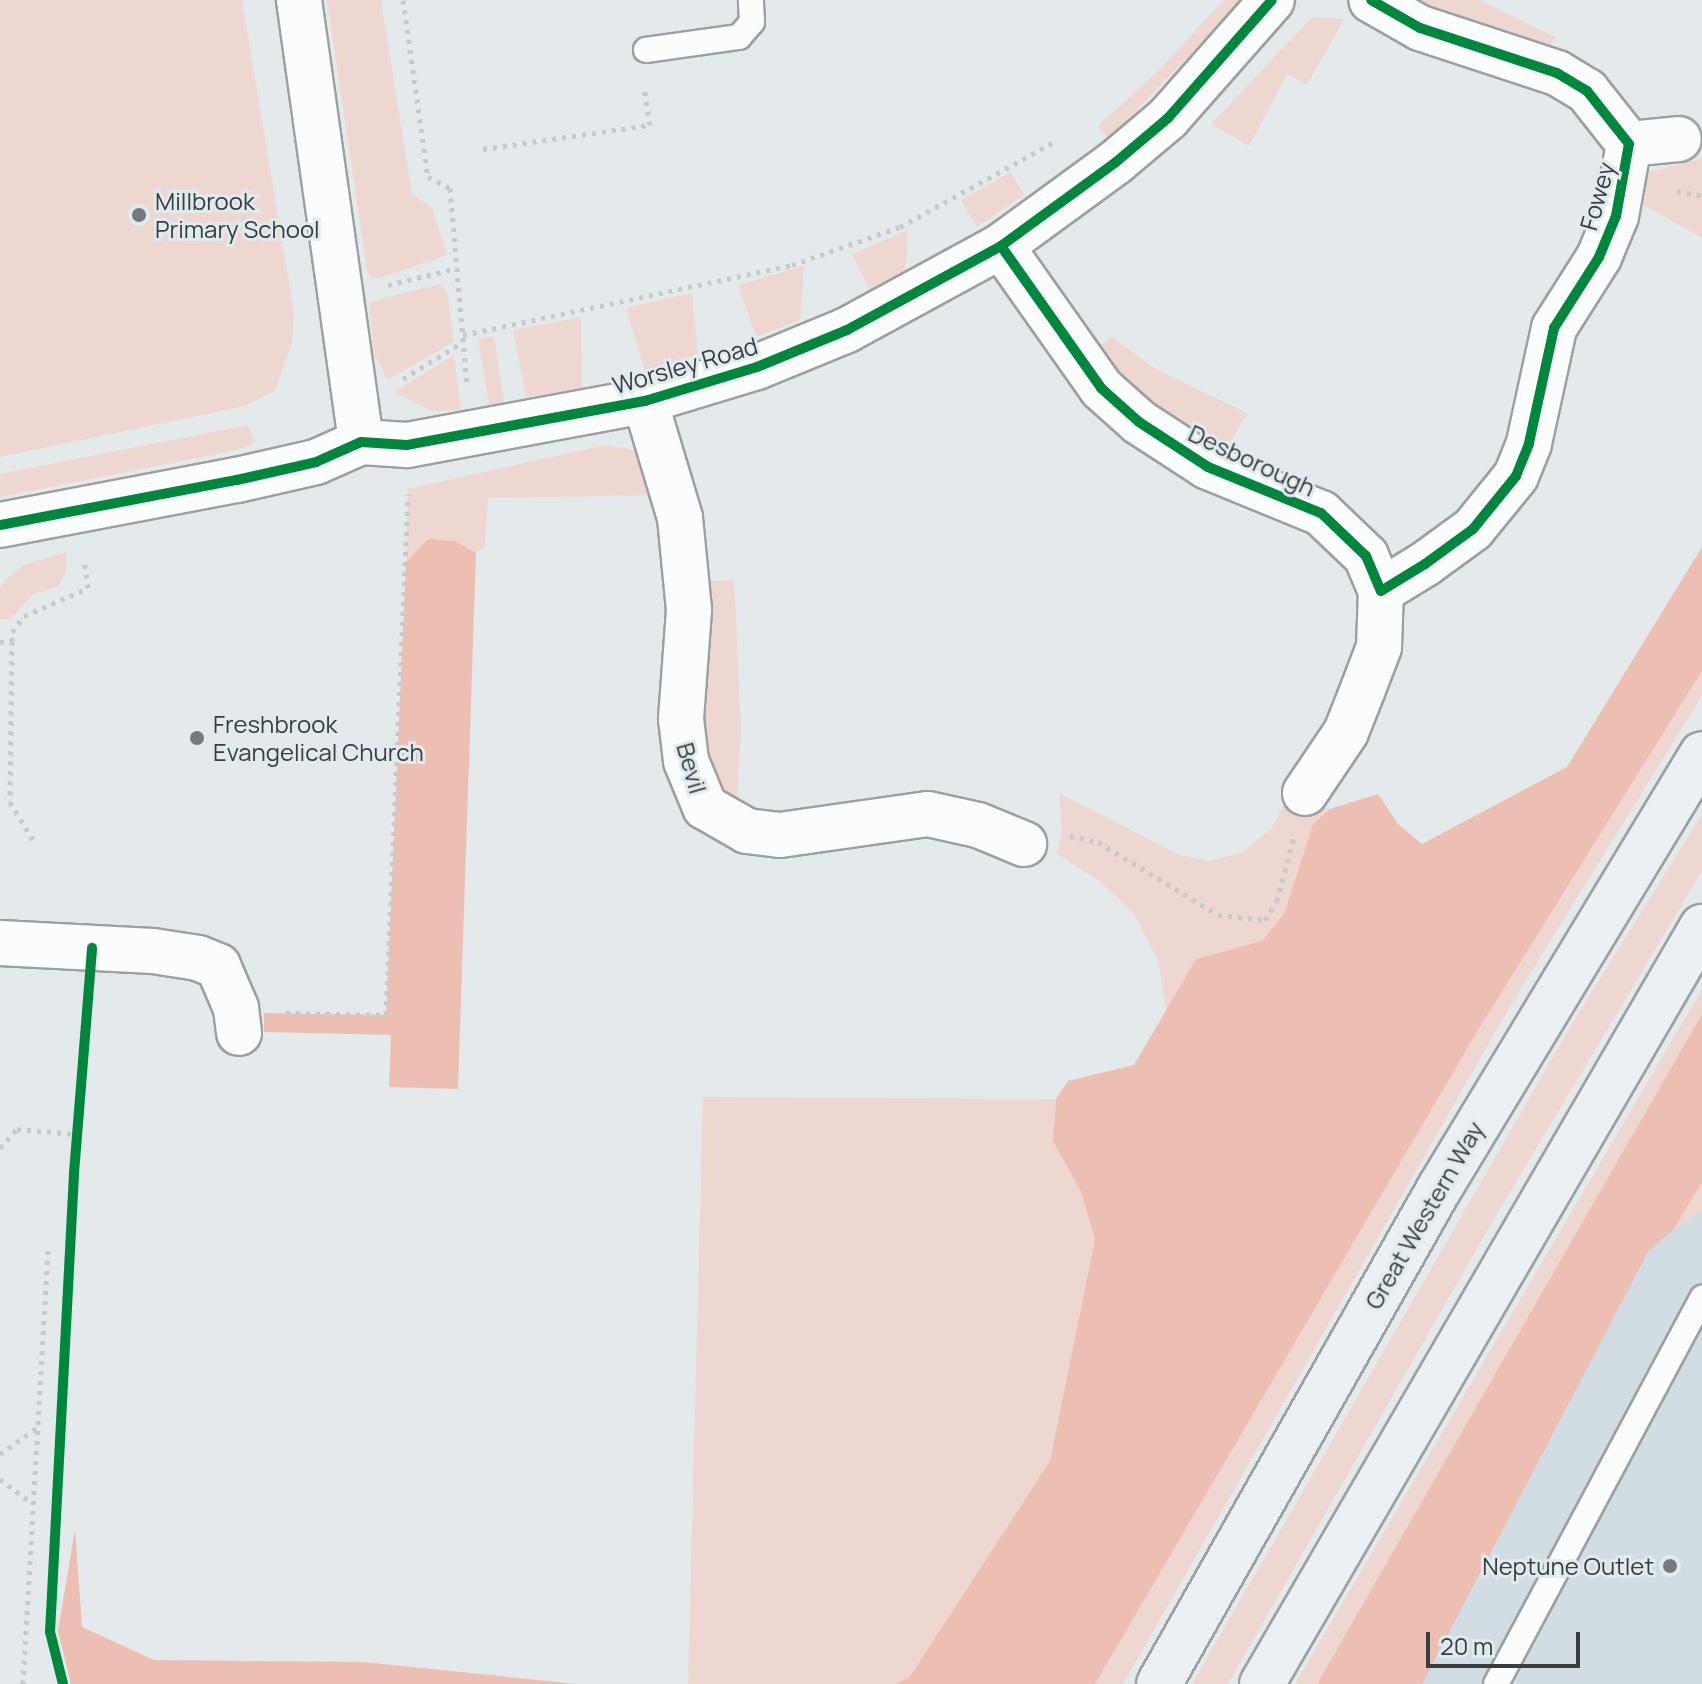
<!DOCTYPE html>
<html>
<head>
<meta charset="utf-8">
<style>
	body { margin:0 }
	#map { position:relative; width:1702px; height:1684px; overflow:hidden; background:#e4e9ec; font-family:Manrope,sans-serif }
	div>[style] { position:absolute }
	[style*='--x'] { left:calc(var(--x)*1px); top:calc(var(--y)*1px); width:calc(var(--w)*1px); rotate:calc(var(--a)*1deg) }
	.built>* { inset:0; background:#d1dde3 }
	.green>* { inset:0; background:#efd7d1 }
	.forest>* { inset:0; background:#edbeb2 }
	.path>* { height:5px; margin-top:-2.5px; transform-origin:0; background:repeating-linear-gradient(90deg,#c8c9cb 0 4px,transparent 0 10px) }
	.roads { filter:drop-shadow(2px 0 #9ca0a2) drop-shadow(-2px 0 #9ca0a2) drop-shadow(0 2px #9ca0a2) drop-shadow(0 -2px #9ca0a2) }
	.service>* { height:24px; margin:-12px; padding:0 12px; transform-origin:12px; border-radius:12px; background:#fbfcfc }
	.minor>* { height:44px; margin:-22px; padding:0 22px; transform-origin:22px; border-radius:22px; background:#fbfcfc }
	.primary>* { height:44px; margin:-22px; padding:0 22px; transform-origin:22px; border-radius:22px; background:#eaf0f3 }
	.cycleway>* { height:10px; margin:-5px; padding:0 5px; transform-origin:5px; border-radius:5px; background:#00873e }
	.dots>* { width:22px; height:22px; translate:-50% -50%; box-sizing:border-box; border:4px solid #e0eaef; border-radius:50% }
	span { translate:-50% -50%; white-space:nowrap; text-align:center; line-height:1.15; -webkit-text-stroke:6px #e0eaef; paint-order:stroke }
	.street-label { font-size:24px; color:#3a3d3f }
	.poi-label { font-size:24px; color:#3a3d3f }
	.left { translate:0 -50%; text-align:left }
	.right { translate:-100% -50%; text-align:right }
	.scale { position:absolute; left:1426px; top:1632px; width:154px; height:36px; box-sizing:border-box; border:4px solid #3a3d3f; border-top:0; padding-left:10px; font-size:24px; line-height:28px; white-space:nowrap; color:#3a3d3f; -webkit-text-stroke:6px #e0eaef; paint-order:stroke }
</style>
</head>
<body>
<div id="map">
	<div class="built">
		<i style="clip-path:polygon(1702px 1182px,1702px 1684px,1420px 1684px,1648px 1252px,1674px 1229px)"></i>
	</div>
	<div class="green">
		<i style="clip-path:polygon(0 0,242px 0,294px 312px,292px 342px,275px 391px,245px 406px,0 457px)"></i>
		<i style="clip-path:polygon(327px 0,381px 0,412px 194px,432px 208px,447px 255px,380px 278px,372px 278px,367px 271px)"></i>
		<i style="clip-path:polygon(1224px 0,1242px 0,1109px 139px,1098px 126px,1157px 72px)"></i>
		<i style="clip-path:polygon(1413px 0,1480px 0,1555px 37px,1549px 50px,1445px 18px)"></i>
		<i style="clip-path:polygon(1312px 17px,1344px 19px,1307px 85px,1287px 74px,1249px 146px,1211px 124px)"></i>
		<i style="clip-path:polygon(1702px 158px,1702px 238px,1635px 200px,1647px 173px)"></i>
		<i style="clip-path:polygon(1011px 172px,1024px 195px,977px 227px,961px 200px)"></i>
		<i style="clip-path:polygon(908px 230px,905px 276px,871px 293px,852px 254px)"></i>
		<i style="clip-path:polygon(804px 266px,800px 320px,756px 337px,738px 285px)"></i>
		<i style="clip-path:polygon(439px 284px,447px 292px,454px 342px,387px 380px,374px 353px,369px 302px)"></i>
		<i style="clip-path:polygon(692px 293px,698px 355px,645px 370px,626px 308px)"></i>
		<i style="clip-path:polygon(581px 317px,582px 388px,526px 397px,513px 330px)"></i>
		<i style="clip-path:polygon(494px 336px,504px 402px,489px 405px,478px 339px)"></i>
		<i style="clip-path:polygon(1112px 337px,1157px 370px,1247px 413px,1227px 449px,1196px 437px,1129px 383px,1097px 348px)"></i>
		<i style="clip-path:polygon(454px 355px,461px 410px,432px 411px,394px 392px)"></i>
		<i style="clip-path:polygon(248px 425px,255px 443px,237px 450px,0 497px,0 474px)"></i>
		<i style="clip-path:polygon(606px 445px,640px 451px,653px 495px,488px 498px,485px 547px,476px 553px,455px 541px,429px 539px,406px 562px,408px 489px)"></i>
		<i style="clip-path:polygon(66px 552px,66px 571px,59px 586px,33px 594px,11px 619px,0 619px,0 588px,6px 579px,24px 565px)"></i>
		<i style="clip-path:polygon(734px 580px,741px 730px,737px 799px,710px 778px,703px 758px,699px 683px,707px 654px,710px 581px)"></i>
		<i style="clip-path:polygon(1702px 671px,1702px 696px,1512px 1003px,1123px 1684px,1095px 1684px,1478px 1030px)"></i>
		<i style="clip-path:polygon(1059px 793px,1180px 855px,1209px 861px,1241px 853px,1272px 828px,1286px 800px,1330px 809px,1313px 824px,1284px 914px,1262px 941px,1196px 959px,1167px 1015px,1158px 961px,1134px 914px,1101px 882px,1057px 854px,1062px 832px)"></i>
		<i style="clip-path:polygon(1702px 814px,1702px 871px,1491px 1224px,1228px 1684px,1192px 1684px,1572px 1024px)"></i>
		<i style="clip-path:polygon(1702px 989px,1702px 1014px,1317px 1684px,1295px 1684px)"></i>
		<i style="clip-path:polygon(703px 1097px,1056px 1099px,1053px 1141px,1081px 1192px,1095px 1239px,1050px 1461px,909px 1679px,895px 1684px,688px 1684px)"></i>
		<i style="clip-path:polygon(1702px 1182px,1702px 1211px,1674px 1229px)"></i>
	</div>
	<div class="forest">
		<i style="clip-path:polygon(428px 539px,455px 541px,476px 553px,458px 1089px,389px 1087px,391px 1035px,264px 1032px,264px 1013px,386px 1015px,406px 562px)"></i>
		<i style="clip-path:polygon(1702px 547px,1702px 671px,1478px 1030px,1095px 1684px,895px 1684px,909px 1678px,1050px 1461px,1095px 1239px,1081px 1192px,1053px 1141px,1056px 1099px,1068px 1081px,1134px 1065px,1196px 959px,1262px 941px,1284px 914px,1313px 824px,1330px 809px,1378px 794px,1398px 824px,1422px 844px,1567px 767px)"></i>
		<i style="clip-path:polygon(1702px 1014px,1702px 1182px,1674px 1229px,1648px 1252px,1422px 1684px,1317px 1684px)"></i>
		<i style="clip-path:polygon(75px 1529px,82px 1627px,154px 1660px,363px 1662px,577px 1684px,71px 1684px,58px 1631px)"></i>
	</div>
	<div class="path">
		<i style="--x:403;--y:0;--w:179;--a:82"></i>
		<i style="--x:428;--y:177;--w:25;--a:27"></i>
		<i style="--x:450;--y:188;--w:200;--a:85.1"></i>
		<i style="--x:483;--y:149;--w:169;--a:-8.2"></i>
		<i style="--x:650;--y:125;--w:37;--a:-99"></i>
		<i style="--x:1677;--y:191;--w:25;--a:11"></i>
		<i style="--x:388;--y:285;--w:71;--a:-13.8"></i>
		<i style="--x:463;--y:335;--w:336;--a:-12"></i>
		<i style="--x:792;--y:265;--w:114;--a:-19.4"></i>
		<i style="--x:900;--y:227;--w:176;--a:-28.9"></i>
		<i style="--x:403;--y:379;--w:70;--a:-31.7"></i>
		<i style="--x:12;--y:641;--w:9;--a:-90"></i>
		<i style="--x:12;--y:632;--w:20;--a:-53"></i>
		<i style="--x:24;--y:616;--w:70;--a:-23.6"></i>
		<i style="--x:88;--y:588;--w:28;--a:-98"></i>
		<i style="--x:0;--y:642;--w:12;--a:-5"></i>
		<i style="--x:12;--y:641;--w:161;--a:90.7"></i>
		<i style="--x:10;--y:802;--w:44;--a:58.8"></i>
		<i style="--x:1070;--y:836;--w:29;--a:12"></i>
		<i style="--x:1098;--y:842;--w:140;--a:31.3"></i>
		<i style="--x:1218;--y:915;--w:47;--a:6.1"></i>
		<i style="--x:1265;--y:920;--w:22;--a:-58"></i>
		<i style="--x:1277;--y:901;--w:66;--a:-75.1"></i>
		<i style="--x:286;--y:1013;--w:100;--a:1.1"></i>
		<i style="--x:386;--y:1015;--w:521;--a:-87.58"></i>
		<i style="--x:0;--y:1148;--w:25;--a:-48"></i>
		<i style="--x:17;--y:1129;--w:60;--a:4.8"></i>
		<i style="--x:0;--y:1454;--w:47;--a:-35.4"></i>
		<i style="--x:0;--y:1479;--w:39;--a:37"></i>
		<i style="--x:23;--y:1684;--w:439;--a:-86.7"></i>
	</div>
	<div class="roads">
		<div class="service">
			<i style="--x:646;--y:50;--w:94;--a:-8"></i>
			<i style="--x:739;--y:37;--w:20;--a:-49"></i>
			<i style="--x:752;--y:22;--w:22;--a:-93"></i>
			<i style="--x:1496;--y:1684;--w:438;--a:-61.9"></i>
		</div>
		<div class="minor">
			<i style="--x:299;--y:0;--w:446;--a:82"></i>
			<i style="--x:1629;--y:144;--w:50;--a:-5.7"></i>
			<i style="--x:1001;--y:246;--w:174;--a:54.8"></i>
			<i style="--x:1101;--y:388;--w:51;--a:41.8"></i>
			<i style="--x:1139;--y:422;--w:82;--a:33.1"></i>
			<i style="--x:1208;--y:467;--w:122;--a:22.2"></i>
			<i style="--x:1321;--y:513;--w:62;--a:43.7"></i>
			<i style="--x:1366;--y:556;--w:38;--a:67"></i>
			<i style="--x:1381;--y:591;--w:52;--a:-31.5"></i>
			<i style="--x:1425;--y:564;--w:59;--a:-36.1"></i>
			<i style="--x:1473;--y:529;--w:68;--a:-50.9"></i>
			<i style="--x:1516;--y:476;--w:35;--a:-68"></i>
			<i style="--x:1529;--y:443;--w:118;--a:-77.7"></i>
			<i style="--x:1554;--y:328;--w:84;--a:-57.6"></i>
			<i style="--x:1599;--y:257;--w:44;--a:-67.5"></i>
			<i style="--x:1616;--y:216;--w:73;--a:-79.8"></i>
			<i style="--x:1629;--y:144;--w:68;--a:-128.4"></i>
			<i style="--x:1587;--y:91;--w:35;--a:-149"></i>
			<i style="--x:1557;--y:73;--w:144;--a:-161.8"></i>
			<i style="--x:1420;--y:28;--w:56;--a:-150.3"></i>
			<i style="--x:645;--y:401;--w:122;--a:73.3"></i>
			<i style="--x:680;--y:518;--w:92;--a:84.4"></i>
			<i style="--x:689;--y:610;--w:109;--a:94.2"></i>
			<i style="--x:681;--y:719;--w:42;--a:83.2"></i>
			<i style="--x:686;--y:761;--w:50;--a:67.6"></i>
			<i style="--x:705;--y:807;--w:48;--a:29.7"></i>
			<i style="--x:747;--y:831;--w:33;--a:7"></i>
			<i style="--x:780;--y:835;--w:149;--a:-8.1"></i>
			<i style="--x:928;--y:814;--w:51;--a:12.4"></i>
			<i style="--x:978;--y:825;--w:50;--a:22.4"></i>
			<i style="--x:0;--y:525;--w:241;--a:-10.8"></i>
			<i style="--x:237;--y:480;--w:81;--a:-12.8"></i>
			<i style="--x:316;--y:462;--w:49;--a:-24"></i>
			<i style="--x:361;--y:442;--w:46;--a:3.7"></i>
			<i style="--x:407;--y:445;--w:242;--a:-10.5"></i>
			<i style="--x:645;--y:401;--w:117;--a:-16.9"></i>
			<i style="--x:757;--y:367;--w:97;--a:-22.3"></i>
			<i style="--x:847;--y:330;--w:175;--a:-28.6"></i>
			<i style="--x:1001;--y:246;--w:142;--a:-36.1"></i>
			<i style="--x:1116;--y:162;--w:68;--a:-40.2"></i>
			<i style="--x:1168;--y:118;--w:157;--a:-48.6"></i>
			<i style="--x:1305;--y:793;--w:73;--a:-56.1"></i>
			<i style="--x:1346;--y:732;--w:46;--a:-68.4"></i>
			<i style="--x:1363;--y:689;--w:45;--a:-69.1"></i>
			<i style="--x:1379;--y:647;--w:56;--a:-88"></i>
			<i style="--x:0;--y:943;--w:153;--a:3"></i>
			<i style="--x:153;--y:951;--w:46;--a:8.8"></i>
			<i style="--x:198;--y:958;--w:22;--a:22"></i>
			<i style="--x:218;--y:966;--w:46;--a:66.8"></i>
			<i style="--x:236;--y:1008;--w:25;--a:83"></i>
		</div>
		<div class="primary">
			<i style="--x:1159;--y:1684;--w:569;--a:-60.51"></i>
			<i style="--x:1439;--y:1189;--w:508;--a:-58.84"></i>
			<i style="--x:1262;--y:1684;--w:876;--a:-59.83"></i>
		</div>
	</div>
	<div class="cycleway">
		<i style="--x:1001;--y:246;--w:174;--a:54.8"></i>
		<i style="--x:1101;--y:388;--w:51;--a:41.8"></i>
		<i style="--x:1139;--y:422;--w:82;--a:33.1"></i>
		<i style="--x:1208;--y:467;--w:122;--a:22.2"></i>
		<i style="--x:1321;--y:513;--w:62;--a:43.7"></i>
		<i style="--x:1366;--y:556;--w:38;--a:67"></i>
		<i style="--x:1381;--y:591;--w:52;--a:-31.5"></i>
		<i style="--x:1425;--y:564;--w:59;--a:-36.1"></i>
		<i style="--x:1473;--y:529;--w:68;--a:-50.9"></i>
		<i style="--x:1516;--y:476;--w:35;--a:-68"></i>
		<i style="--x:1529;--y:443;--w:118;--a:-77.7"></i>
		<i style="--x:1554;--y:328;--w:84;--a:-57.6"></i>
		<i style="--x:1599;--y:257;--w:44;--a:-67.5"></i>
		<i style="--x:1616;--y:216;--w:73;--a:-79.8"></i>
		<i style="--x:1629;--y:144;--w:68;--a:-128.4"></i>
		<i style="--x:1587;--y:91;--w:35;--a:-149"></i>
		<i style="--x:1557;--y:73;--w:144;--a:-161.8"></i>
		<i style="--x:1420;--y:28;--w:56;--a:-150.3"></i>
		<i style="--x:0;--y:525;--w:241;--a:-10.8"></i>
		<i style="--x:237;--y:480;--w:81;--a:-12.8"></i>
		<i style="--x:316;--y:462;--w:49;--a:-24"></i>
		<i style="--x:361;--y:442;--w:46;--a:3.7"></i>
		<i style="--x:407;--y:445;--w:242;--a:-10.5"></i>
		<i style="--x:645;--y:401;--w:117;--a:-16.9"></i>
		<i style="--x:757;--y:367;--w:97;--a:-22.3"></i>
		<i style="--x:847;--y:330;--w:175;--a:-28.6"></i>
		<i style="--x:1001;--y:246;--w:142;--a:-36.1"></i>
		<i style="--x:1116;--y:162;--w:68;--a:-40.2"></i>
		<i style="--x:1168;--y:118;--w:157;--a:-48.6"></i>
		<i style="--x:63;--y:1684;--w:54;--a:-104"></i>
		<i style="--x:50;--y:1632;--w:460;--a:-87"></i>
		<i style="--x:74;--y:1173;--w:226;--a:-85.4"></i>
	</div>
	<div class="dots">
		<i style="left:139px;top:215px;background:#76797c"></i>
		<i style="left:197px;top:738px;background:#76797c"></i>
		<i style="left:1670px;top:1566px;background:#76797c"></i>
	</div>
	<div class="street-label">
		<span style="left:1597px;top:196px;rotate:-74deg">Fowey</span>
		<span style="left:685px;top:365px;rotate:-16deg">Worsley Road</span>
		<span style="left:1252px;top:460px;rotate:25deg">Desborough</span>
		<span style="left:692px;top:768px;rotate:74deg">Bevil</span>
		<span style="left:1424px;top:1215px;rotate:-60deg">Great Western Way</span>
	</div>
	<div class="poi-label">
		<span class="left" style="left:155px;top:215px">Millbrook<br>Primary School</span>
		<span class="left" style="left:213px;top:738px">Freshbrook<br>Evangelical Church</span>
		<span class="right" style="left:1654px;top:1566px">Neptune Outlet</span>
	</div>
	<div class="scale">20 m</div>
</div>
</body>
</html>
